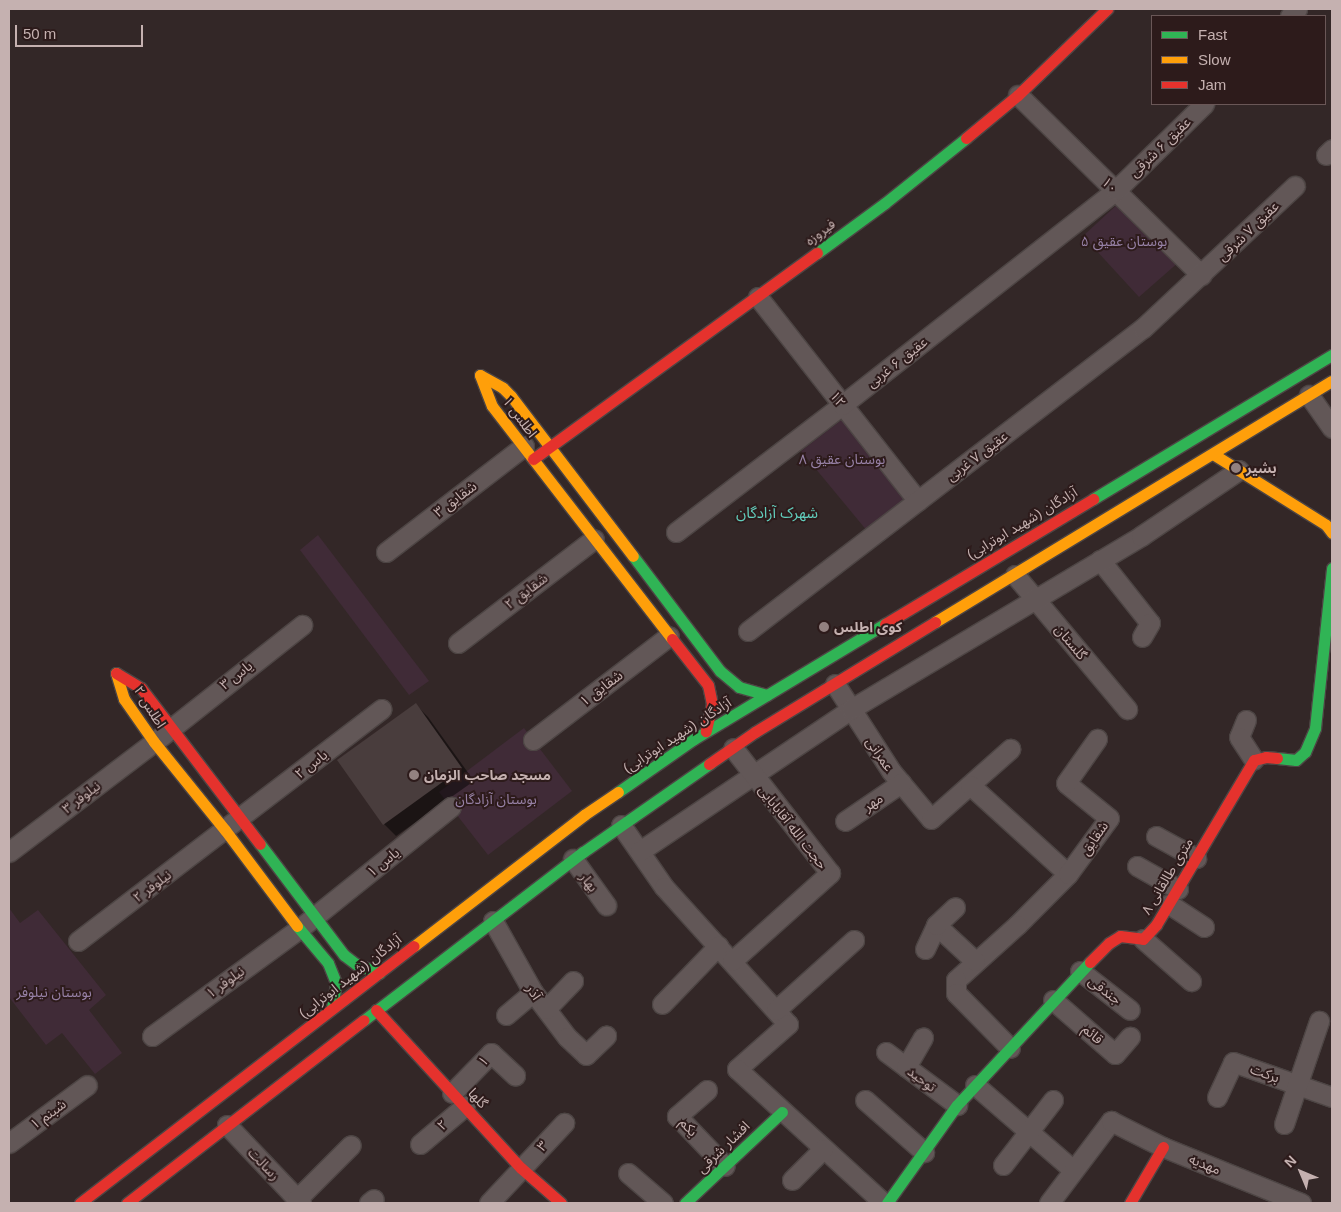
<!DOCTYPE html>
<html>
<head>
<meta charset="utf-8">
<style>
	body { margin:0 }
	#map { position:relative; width:1341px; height:1212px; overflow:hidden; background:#332727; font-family:Helvetica,"Noto Sans Arabic",sans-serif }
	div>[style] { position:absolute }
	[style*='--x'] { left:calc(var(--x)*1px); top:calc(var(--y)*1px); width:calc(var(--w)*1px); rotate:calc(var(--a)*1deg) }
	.green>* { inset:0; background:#402b37 }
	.shadow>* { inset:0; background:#0007 }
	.building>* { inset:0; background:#493d3d }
	.roads { filter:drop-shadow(1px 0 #4d4544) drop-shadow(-1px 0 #4d4544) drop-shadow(0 1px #4d4544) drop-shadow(0 -1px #4d4544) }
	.street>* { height:19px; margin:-9.5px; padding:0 9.5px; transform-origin:9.5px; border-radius:9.5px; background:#625757 }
	.fast>* { height:11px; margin:-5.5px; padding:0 5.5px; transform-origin:5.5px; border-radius:5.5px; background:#30b455 }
	.slow>* { height:11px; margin:-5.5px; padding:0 5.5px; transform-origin:5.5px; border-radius:5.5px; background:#ff9f0a }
	.jam>* { height:11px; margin:-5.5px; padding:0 5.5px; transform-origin:5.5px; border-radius:5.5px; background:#e5322d }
	.dots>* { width:14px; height:14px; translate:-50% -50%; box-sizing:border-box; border:2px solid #2d1b1b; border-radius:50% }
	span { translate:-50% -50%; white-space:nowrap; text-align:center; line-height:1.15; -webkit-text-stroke:4px #2d1b1b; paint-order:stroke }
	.street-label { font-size:14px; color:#c5b1b0 }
	.park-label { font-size:14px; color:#9680a5 }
	.poi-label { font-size:14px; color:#c5b1b0; font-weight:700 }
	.left { translate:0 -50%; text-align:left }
	.neighbourhood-label { font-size:15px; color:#62cebd }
	.frame { position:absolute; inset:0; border:10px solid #c5b1b0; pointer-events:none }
	.legend { position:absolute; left:1151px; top:15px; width:175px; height:90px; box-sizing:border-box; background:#2d1b1b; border:1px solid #6a5757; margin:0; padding:6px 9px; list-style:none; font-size:15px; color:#c5b1b0 }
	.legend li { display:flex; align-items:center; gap:10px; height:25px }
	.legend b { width:25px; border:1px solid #6a5757 }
	.north { position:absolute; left:1276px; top:1147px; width:50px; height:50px; -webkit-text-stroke:4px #2d1b1b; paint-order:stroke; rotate:315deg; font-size:14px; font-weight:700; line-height:20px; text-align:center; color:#c5b1b0 }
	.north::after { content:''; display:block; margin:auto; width:18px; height:22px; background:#c5b1b0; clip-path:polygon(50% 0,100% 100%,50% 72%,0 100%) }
	.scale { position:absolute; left:15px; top:25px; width:128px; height:22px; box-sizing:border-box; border:2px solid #c5b1b0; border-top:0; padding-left:6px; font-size:15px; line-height:18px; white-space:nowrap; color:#c5b1b0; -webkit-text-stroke:4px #2d1b1b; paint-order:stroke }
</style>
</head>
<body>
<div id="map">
	<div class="green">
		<i style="clip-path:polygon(1121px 201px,1180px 261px,1139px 297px,1083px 236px)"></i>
		<i style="clip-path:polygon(844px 418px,908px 498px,868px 532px,801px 451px)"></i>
		<i style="clip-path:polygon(318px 535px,429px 681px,409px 695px,300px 550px)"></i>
		<i style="clip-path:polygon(524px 728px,572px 791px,488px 855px,439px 792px)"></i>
		<i style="clip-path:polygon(9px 908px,20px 923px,38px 910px,106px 995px,89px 1010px,122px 1053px,95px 1074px,62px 1033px,46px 1045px,9px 997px)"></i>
	</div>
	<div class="shadow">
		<i style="clip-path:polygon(416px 705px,428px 717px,474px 781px,396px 836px,384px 824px)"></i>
	</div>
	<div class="building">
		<i style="clip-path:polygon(416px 703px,462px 768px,383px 825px,337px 760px)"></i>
	</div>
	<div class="roads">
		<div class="street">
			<i style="--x:1290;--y:16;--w:10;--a:-45"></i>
			<i style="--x:1018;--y:95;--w:257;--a:44.5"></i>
			<i style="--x:1326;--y:155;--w:8;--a:-45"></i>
			<i style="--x:758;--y:297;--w:259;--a:51.9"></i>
			<i style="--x:1309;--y:395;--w:40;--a:55.1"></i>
			<i style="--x:676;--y:532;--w:209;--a:-37.4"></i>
			<i style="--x:842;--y:405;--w:348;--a:-38.1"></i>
			<i style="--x:1116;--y:190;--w:123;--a:-44.3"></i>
			<i style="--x:386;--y:552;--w:174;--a:-37.5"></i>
			<i style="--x:1100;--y:560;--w:80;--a:51.6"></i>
			<i style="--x:1150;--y:623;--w:16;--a:120"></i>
			<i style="--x:1015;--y:575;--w:175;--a:50.1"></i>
			<i style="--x:748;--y:631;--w:498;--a:-37.5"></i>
			<i style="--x:1143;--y:328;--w:208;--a:-43.1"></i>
			<i style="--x:458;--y:643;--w:171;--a:-37.4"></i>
			<i style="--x:835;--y:684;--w:103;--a:57.2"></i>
			<i style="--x:891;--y:771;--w:62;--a:50.2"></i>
			<i style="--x:931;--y:819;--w:106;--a:-41.5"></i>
			<i style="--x:1246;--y:720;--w:18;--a:112"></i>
			<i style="--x:1239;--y:737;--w:27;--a:57"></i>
			<i style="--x:533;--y:740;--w:171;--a:-37.4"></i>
			<i style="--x:970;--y:785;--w:132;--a:42.2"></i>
			<i style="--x:1068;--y:874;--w:72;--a:135"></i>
			<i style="--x:1017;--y:925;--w:82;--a:138"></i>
			<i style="--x:956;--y:980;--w:13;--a:90"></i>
			<i style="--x:956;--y:993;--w:77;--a:45.5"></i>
			<i style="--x:845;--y:821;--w:68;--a:-34.2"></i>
			<i style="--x:621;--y:825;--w:75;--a:55.3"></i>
			<i style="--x:664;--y:887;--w:185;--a:47.9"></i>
			<i style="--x:788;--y:1024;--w:68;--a:138.6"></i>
			<i style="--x:737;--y:1069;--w:199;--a:42.4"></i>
			<i style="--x:1156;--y:836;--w:46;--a:28.8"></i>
			<i style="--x:640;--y:851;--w:254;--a:-33.9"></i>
			<i style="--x:851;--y:709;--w:338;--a:-30.8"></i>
			<i style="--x:1141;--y:536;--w:118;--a:-34"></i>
			<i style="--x:9;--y:852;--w:182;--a:-37.2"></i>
			<i style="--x:154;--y:742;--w:189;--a:-38.3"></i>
			<i style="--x:573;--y:859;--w:57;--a:54.3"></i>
			<i style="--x:1137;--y:866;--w:47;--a:29.3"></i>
			<i style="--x:1068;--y:874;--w:69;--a:-53.8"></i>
			<i style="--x:1109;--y:818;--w:55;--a:-140.9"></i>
			<i style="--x:1066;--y:783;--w:54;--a:-54.8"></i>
			<i style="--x:1169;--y:904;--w:42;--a:33.3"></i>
			<i style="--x:493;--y:921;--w:81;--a:60.6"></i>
			<i style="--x:533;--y:992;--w:56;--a:52.9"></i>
			<i style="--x:567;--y:1037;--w:26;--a:43"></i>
			<i style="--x:586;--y:1055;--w:28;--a:-44"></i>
			<i style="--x:936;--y:925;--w:53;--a:42.7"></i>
			<i style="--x:1143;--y:939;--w:64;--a:41.2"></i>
			<i style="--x:78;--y:941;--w:382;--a:-37.4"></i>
			<i style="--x:925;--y:949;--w:26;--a:-65"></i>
			<i style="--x:936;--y:925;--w:26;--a:-43"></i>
			<i style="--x:732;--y:961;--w:132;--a:-41.9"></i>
			<i style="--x:830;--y:873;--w:158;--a:-127.8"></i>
			<i style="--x:1080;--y:971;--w:63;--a:38"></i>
			<i style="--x:1053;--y:1000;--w:82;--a:41.1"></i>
			<i style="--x:1115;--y:1054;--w:23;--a:-49"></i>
			<i style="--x:662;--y:1004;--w:81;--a:-46"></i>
			<i style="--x:546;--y:1009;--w:39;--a:-46"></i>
			<i style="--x:776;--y:1010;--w:105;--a:-41.9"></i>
			<i style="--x:506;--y:1015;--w:35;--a:-40"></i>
			<i style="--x:152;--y:1036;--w:182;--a:-36.1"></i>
			<i style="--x:299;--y:929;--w:195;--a:-38.8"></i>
			<i style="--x:886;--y:1052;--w:89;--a:36.7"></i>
			<i style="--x:906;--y:1067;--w:34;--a:-60"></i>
			<i style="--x:975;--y:1085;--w:130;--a:40.9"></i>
			<i style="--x:707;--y:1090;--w:40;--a:139"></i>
			<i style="--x:677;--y:1116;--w:69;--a:46.2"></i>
			<i style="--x:452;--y:1093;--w:56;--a:-45.7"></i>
			<i style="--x:491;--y:1053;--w:33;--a:43"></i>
			<i style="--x:1217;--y:1097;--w:38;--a:-65"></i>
			<i style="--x:1233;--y:1062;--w:105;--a:19.5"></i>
			<i style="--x:865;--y:1100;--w:79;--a:41.4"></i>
			<i style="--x:1284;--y:1124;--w:109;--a:-71.2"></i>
			<i style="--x:227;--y:1125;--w:108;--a:46.5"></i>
			<i style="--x:9;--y:1143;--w:97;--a:-36.6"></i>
			<i style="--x:420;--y:1144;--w:59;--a:-40.2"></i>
			<i style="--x:1003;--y:1165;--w:82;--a:-52.4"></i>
			<i style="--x:628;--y:1173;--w:46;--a:40.6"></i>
			<i style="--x:792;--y:1180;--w:44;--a:-45"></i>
			<i style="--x:297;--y:1199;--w:76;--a:-45"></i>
			<i style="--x:369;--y:1203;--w:6;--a:-39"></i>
			<i style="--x:489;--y:1203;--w:110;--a:-46.8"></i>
			<i style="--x:1049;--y:1203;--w:103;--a:-52.9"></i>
			<i style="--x:1111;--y:1121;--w:58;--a:26.6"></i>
			<i style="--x:1163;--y:1147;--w:149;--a:22.1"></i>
		</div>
		<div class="fast">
			<i style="--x:817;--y:253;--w:84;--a:-36.3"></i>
			<i style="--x:885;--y:203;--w:104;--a:-38.7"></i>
			<i style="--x:1093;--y:499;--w:279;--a:-31.1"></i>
			<i style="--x:633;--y:556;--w:144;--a:52.9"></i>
			<i style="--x:720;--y:671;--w:25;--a:40"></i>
			<i style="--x:739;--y:687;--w:29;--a:16"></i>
			<i style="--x:1277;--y:758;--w:19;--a:6"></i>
			<i style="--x:1296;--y:760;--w:12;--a:-42"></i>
			<i style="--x:1305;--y:752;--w:26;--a:-67"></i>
			<i style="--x:1315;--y:728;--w:161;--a:-83.9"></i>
			<i style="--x:618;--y:792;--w:93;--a:-34.9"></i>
			<i style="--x:694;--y:739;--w:223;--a:-31.1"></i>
			<i style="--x:260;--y:844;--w:139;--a:52.9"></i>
			<i style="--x:344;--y:955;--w:15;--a:37"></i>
			<i style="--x:356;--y:964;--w:25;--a:21"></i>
			<i style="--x:297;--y:926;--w:48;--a:50"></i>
			<i style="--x:328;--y:963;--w:22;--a:68"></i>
			<i style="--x:336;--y:983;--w:25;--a:99"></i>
			<i style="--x:364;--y:1020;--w:276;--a:-37.5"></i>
			<i style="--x:583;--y:852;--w:154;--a:-34.9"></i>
			<i style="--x:685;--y:1203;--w:133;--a:-43.2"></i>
			<i style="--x:887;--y:1203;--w:120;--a:-54.5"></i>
			<i style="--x:957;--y:1105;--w:195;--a:-47.1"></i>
		</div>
		<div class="slow">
			<i style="--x:480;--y:375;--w:26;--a:29"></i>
			<i style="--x:503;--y:388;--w:11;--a:45"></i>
			<i style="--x:511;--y:396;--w:201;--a:52.7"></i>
			<i style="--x:480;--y:375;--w:33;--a:69"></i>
			<i style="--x:492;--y:406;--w:294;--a:52.3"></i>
			<i style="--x:1213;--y:454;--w:133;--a:32.1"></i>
			<i style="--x:1326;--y:525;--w:10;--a:53"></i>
			<i style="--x:935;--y:622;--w:464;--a:-31.3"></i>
			<i style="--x:116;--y:673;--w:27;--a:73"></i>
			<i style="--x:124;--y:699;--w:52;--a:55.1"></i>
			<i style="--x:154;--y:742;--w:113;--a:51.1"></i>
			<i style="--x:225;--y:830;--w:120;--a:53.1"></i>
			<i style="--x:414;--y:946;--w:215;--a:-37.6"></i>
			<i style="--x:584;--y:815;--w:41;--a:-34.1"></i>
		</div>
		<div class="jam">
			<i style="--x:966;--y:138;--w:67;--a:-39.6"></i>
			<i style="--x:1018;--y:95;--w:124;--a:-44"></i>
			<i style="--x:533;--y:459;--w:351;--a:-36"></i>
			<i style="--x:885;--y:624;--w:243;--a:-31"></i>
			<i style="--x:672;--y:639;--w:58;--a:52"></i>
			<i style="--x:708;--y:685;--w:19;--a:78"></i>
			<i style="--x:712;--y:704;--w:28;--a:103"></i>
			<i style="--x:116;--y:673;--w:29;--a:31"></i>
			<i style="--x:141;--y:688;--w:196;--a:52.7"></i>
			<i style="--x:709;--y:764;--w:56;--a:-34.8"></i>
			<i style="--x:755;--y:732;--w:211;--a:-31.4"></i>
			<i style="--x:1090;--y:962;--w:27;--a:-45"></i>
			<i style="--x:1109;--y:943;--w:13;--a:-32"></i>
			<i style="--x:1120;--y:936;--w:23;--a:7"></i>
			<i style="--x:1143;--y:939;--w:19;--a:-47"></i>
			<i style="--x:1156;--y:925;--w:192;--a:-59.3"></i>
			<i style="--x:1254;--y:760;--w:12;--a:-14"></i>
			<i style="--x:1266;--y:757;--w:11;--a:5"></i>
			<i style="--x:376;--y:1010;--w:214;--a:47.5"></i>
			<i style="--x:521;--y:1168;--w:53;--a:41.2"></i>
			<i style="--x:80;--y:1203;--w:421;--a:-37.6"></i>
			<i style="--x:127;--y:1203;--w:299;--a:-37.7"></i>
			<i style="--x:1130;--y:1203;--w:65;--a:-59.5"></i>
		</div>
	</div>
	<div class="dots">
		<i style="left:1236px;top:468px;background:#928180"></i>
		<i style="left:824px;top:627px;background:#928180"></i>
		<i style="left:414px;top:775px;background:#928180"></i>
	</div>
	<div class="street-label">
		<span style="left:1160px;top:147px;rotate:-44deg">عقیق ۶ شرقی</span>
		<span style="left:1110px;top:185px;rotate:44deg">۱۰</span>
		<span style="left:1248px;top:231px;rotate:-44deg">عقیق ۷ شرقی</span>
		<span style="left:820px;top:232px;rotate:-37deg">فیروزه</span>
		<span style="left:897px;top:362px;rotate:-38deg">عقیق ۶ غربی</span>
		<span style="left:838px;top:399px;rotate:52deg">۱۲</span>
		<span style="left:520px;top:417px;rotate:53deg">اطلس ۱</span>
		<span style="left:977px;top:456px;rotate:-37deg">عقیق ۷ غربی</span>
		<span style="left:455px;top:499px;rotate:-37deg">شقایق ۳</span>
		<span style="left:1022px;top:523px;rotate:-31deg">آزادگان (شهید ابوترابی)</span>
		<span style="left:526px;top:591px;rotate:-37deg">شقایق ۲</span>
		<span style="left:1071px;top:642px;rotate:50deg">گلستان</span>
		<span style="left:236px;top:675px;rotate:-38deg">یاس ۳</span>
		<span style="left:601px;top:688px;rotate:-37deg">شقایق ۱</span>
		<span style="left:150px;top:707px;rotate:58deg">اطلس ۲</span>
		<span style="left:677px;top:735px;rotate:-33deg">آزادگان (شهید ابوترابی)</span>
		<span style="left:880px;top:754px;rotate:56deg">عمرانی</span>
		<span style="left:311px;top:764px;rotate:-38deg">یاس ۲</span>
		<span style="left:81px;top:797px;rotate:-37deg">نیلوفر ۳</span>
		<span style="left:873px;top:802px;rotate:-34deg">مهر</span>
		<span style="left:793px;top:827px;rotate:52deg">حجت الله آقابابایی</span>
		<span style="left:1094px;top:838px;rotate:-55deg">شقایق</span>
		<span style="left:383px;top:862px;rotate:-39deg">یاس ۱</span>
		<span style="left:1167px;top:876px;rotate:-59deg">۸ متری طالقانی</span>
		<span style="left:589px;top:882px;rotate:53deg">بهار</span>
		<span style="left:152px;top:886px;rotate:-37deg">نیلوفر ۲</span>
		<span style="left:350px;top:976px;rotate:-38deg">آزادگان (شهید ابوترابی)</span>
		<span style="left:225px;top:982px;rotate:-36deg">نیلوفر ۱</span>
		<span style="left:1105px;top:990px;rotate:37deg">جندقی</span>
		<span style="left:534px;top:992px;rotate:57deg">آذر</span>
		<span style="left:1093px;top:1034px;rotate:41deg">قائم</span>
		<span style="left:483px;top:1061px;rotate:-46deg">۱</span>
		<span style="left:1265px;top:1073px;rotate:20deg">برکت</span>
		<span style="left:922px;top:1079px;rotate:37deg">توحید</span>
		<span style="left:478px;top:1098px;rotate:48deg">گلها</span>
		<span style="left:48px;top:1114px;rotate:-36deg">شبنم ۱</span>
		<span style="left:442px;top:1125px;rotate:-41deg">۲</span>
		<span style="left:689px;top:1127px;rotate:49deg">یکم</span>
		<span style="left:542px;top:1146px;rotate:-46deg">۳</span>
		<span style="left:723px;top:1147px;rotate:-44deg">افشار شرقی</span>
		<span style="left:264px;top:1164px;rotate:46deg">رسالت</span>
		<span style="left:1205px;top:1164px;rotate:22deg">مهدیه</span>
	</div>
	<div class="park-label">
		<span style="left:1124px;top:241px">بوستان عقیق ۵</span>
		<span style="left:842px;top:459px">بوستان عقیق ۸</span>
		<span style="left:496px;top:799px">بوستان آزادگان</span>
		<span style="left:54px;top:992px">بوستان نیلوفر</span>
	</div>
	<div class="poi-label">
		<span class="left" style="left:1246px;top:468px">بشیر</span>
		<span class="left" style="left:834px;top:627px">کوی اطلس</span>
		<span class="left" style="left:424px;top:775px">مسجد صاحب الزمان</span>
	</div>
	<div class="neighbourhood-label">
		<span style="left:777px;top:513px">شهرک آزادگان</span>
	</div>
	<div class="frame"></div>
	<ul class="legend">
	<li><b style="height:6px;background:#30b455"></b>Fast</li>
	<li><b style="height:6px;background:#ff9f0a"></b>Slow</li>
	<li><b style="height:6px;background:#e5322d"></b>Jam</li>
	</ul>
	<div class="north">N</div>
	<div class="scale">50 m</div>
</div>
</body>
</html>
